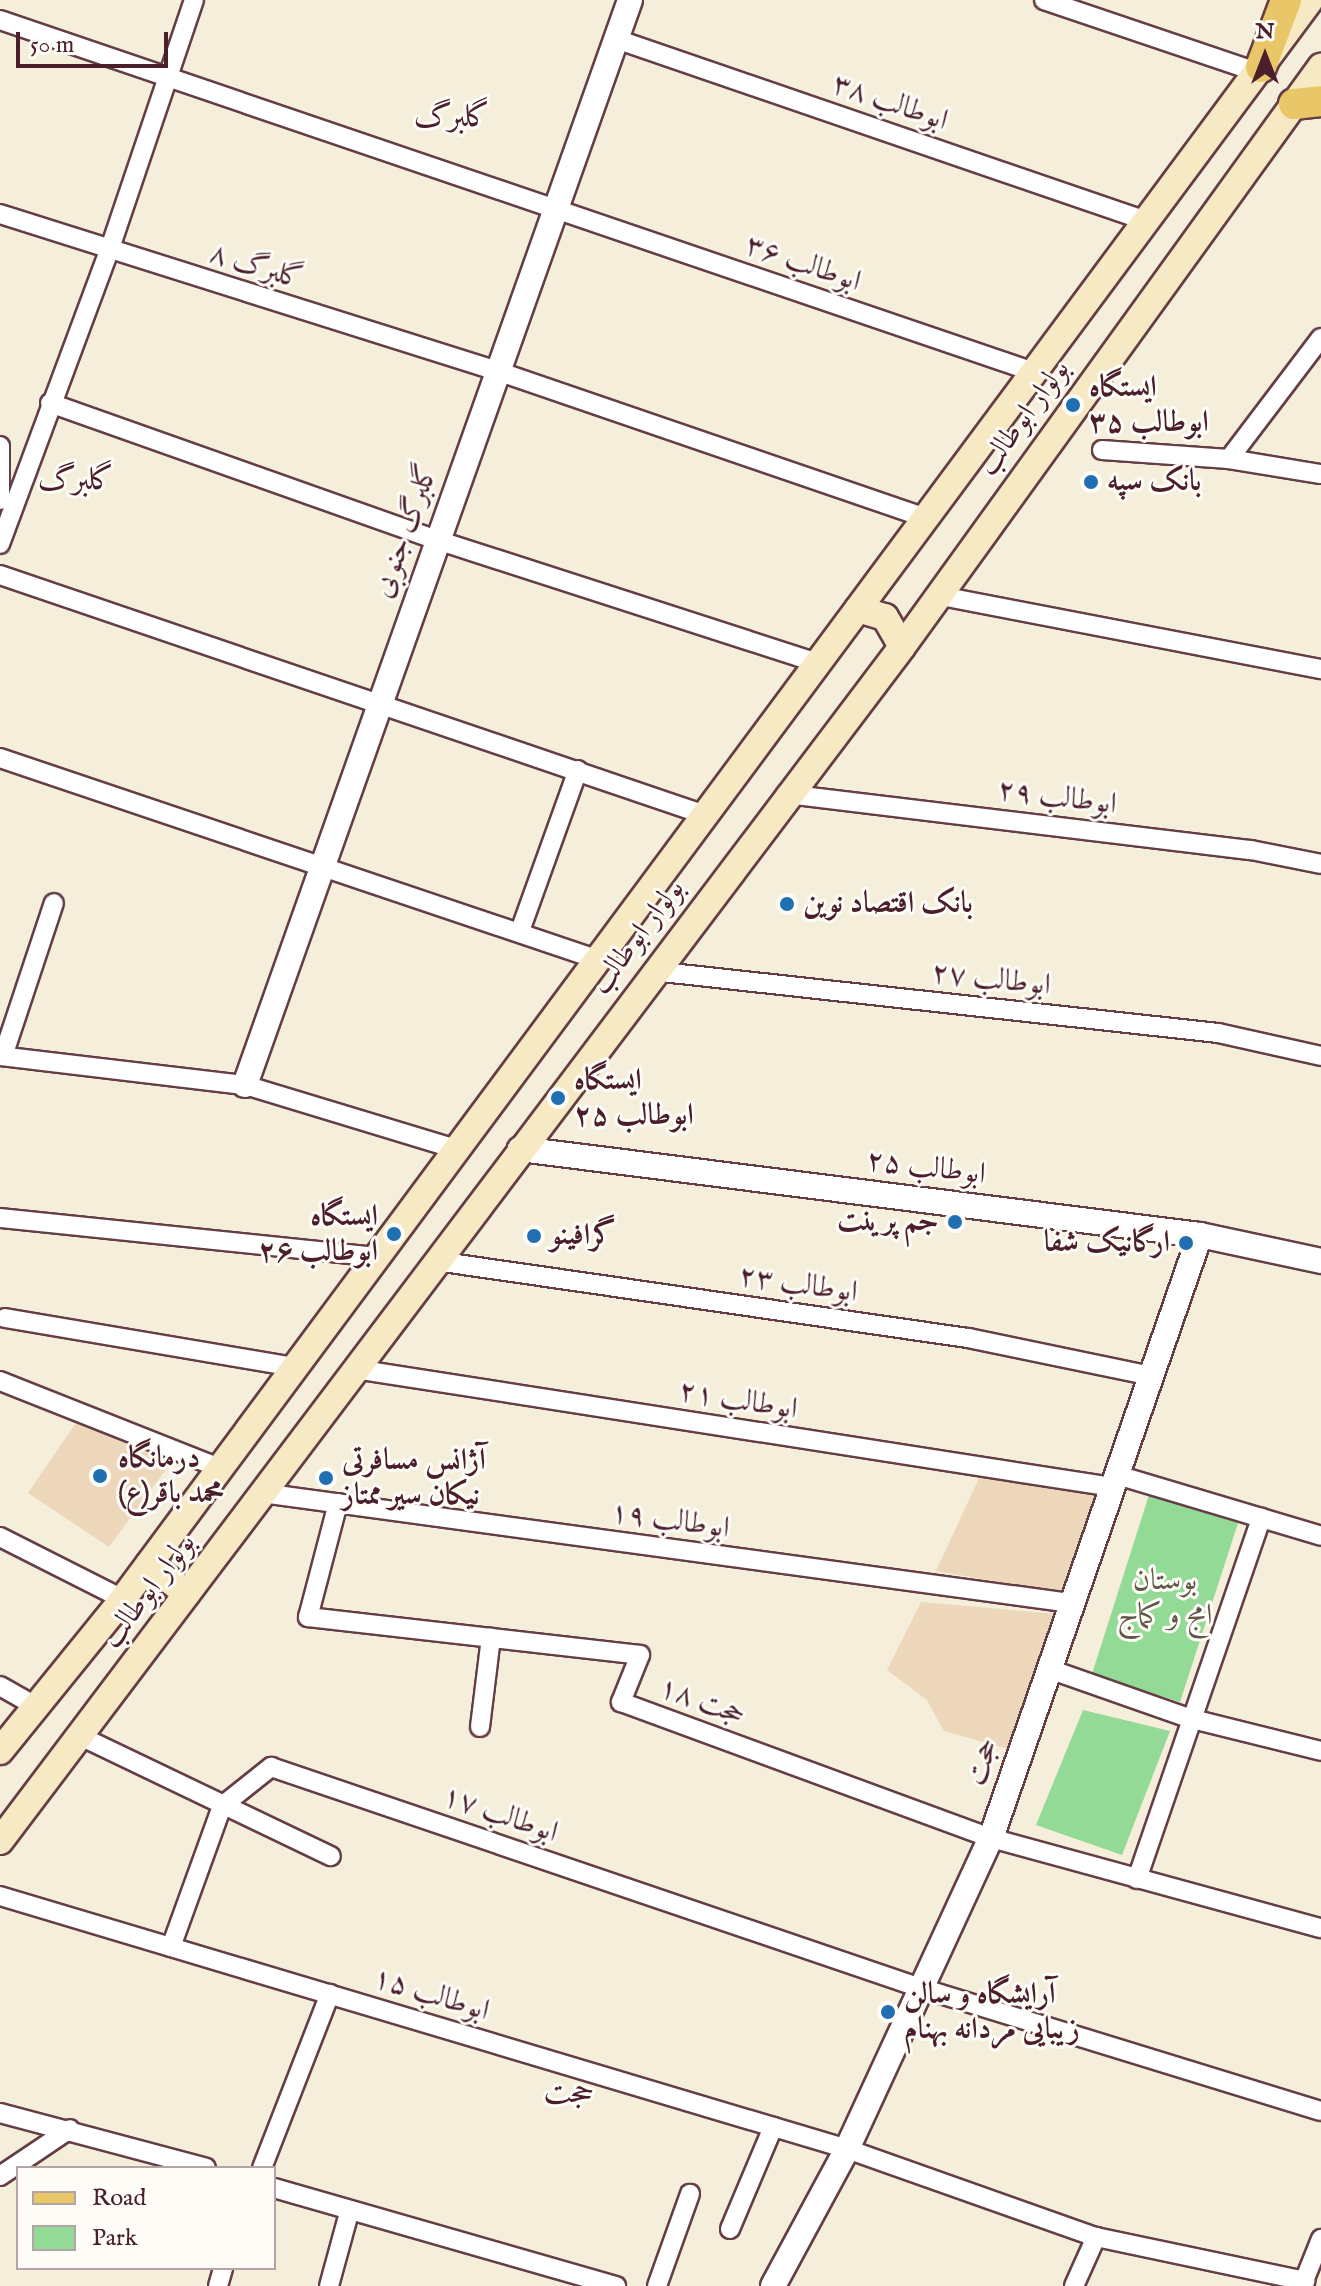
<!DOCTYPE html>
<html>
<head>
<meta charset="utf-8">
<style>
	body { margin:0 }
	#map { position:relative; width:1321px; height:2286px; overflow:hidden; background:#f4eeda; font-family:"IM FELL English",Amiri,serif }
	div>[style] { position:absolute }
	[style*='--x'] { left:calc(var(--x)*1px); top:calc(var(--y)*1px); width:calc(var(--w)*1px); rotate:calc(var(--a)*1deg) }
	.built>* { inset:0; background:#ecd7ba }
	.green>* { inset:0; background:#92da95 }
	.roads { filter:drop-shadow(2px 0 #643e45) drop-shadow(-2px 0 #643e45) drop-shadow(0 2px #643e45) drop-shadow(0 -2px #643e45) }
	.minor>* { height:18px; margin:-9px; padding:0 9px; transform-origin:9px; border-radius:9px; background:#fff }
	.tertiary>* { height:24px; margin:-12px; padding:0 12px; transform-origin:12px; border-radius:12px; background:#fff }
	.secondary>* { height:26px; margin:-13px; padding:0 13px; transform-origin:13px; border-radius:13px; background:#f6e9c3 }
	.primary>* { height:30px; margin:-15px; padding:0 15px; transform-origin:15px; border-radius:15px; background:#e9c769 }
	.dots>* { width:22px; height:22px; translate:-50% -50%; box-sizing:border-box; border:4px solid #fdfcf7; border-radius:50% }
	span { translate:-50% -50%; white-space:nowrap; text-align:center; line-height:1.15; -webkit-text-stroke:6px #fdfcf7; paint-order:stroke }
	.street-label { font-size:30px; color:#4a1f2b }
	.poi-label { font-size:30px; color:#4a1f2b; font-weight:700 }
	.left { translate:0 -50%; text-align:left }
	.right { translate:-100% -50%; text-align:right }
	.park-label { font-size:30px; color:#60574b }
	.neighbourhood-label { font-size:32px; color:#4a1f2b }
	.legend { position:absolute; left:16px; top:2166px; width:260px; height:104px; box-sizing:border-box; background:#fdfcf7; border:2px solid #b5a4a5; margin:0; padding:10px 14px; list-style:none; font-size:24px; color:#4a1f2b }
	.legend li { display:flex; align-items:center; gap:16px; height:40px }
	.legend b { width:40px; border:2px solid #b5a4a5 }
	.north { position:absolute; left:1225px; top:16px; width:80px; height:80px; -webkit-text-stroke:6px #fdfcf7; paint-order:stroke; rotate:0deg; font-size:22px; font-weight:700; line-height:32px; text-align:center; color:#4a1f2b }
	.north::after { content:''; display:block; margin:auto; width:28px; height:36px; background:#4a1f2b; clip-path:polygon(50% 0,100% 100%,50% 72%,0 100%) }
	.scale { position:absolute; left:16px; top:32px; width:152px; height:36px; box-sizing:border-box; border:4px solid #4a1f2b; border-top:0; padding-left:10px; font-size:24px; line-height:28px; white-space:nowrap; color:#4a1f2b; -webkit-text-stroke:6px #fdfcf7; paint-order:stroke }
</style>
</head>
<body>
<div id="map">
	<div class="built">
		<i style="clip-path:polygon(78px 1420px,173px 1460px,109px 1547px,28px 1493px)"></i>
		<i style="clip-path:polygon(980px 1476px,1101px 1495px,1062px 1593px,936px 1571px)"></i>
		<i style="clip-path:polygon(921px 1602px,1057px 1614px,1008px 1749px,944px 1731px,927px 1700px,887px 1670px)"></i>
	</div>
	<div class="green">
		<i style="clip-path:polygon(1149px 1495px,1238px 1523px,1180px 1702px,1092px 1674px)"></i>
		<i style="clip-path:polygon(1083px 1710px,1170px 1731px,1122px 1855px,1036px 1825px)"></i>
	</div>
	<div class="roads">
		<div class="minor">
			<i style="--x:1044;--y:0;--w:225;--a:18.7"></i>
			<i style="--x:0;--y:20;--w:1092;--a:18.8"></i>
			<i style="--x:616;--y:39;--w:560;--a:18.95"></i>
			<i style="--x:0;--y:214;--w:521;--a:17.53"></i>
			<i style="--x:497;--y:371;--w:453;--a:18.9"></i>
			<i style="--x:50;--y:403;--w:411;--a:19.5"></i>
			<i style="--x:437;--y:540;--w:400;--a:17.9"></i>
			<i style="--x:0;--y:446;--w:54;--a:90"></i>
			<i style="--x:1102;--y:450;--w:127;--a:4.1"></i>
			<i style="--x:1229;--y:459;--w:93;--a:9.3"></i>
			<i style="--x:1229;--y:459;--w:152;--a:-52.8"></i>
			<i style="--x:0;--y:544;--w:313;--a:-69.6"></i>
			<i style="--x:109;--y:251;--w:265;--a:-71.3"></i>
			<i style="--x:0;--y:575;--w:745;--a:18.8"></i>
			<i style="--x:936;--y:595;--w:392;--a:10.9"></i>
			<i style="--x:0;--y:758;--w:629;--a:18.64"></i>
			<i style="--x:786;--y:794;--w:468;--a:6.9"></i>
			<i style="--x:1251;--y:850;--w:71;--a:11.3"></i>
			<i style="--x:520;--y:931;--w:171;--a:-70.2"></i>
			<i style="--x:653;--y:971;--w:568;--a:6.26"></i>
			<i style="--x:1218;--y:1033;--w:106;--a:12.6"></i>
			<i style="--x:0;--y:1056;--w:247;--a:6.8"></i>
			<i style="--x:245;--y:1085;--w:220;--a:16.9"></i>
			<i style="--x:3;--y:1056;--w:161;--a:-71.6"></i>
			<i style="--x:0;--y:1218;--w:379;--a:5.9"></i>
			<i style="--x:436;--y:1261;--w:538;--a:8.24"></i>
			<i style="--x:968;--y:1338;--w:187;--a:11.7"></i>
			<i style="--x:5;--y:1318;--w:294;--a:9.6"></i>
			<i style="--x:355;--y:1369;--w:766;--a:8.86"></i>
			<i style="--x:0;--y:1381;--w:237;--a:21.6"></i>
			<i style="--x:1117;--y:1475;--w:213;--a:16.6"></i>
			<i style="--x:262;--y:1493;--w:815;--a:7.75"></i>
			<i style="--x:338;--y:1503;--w:118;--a:104.7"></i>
			<i style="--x:308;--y:1617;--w:334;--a:6.5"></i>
			<i style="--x:640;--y:1655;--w:51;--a:112"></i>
			<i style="--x:621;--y:1702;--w:394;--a:20.2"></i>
			<i style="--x:991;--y:1838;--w:342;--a:15.3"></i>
			<i style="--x:0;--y:1537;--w:138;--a:26.8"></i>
			<i style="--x:1049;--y:1669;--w:151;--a:19.3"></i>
			<i style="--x:1192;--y:1719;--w:133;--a:13.9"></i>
			<i style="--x:0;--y:1686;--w:43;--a:29.6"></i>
			<i style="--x:480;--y:1727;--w:90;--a:-83"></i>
			<i style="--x:80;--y:1736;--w:278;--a:25.6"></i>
			<i style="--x:222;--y:1806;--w:63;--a:-38.5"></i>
			<i style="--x:271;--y:1767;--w:687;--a:18.78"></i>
			<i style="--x:921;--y:1988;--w:418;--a:17.1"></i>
			<i style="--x:1137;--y:1879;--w:382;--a:-71"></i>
			<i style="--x:0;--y:1896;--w:884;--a:16.63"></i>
			<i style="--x:847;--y:2149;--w:264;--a:19.5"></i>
			<i style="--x:1096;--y:2237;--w:214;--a:11.9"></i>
			<i style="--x:171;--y:1947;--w:150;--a:-70.1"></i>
			<i style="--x:0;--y:2113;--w:213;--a:14.9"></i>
			<i style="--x:262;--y:2168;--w:187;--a:-68.7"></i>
			<i style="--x:0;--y:2176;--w:84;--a:-33.9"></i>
			<i style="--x:274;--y:2188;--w:356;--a:16"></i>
			<i style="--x:730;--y:2229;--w:111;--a:-67.1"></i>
			<i style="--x:218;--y:2286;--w:19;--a:-74"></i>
			<i style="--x:329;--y:2286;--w:76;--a:-74.7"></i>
			<i style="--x:657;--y:2286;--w:98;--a:-70.3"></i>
			<i style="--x:1074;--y:2286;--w:54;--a:-65.8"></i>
			<i style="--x:1302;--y:2286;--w:51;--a:-68"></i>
		</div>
		<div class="tertiary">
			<i style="--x:245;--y:1085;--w:1151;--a:-70.46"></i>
			<i style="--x:520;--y:1149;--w:685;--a:7.21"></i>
			<i style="--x:1200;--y:1235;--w:124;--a:12.1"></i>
			<i style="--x:773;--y:2286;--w:156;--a:-61.6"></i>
			<i style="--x:847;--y:2149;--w:343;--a:-65.2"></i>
			<i style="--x:991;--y:1838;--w:638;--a:-70.88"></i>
		</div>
		<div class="secondary">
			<i style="--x:858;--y:609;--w:28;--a:17"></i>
			<i style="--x:885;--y:617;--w:34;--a:60"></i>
			<i style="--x:149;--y:1564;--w:48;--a:38.3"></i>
			<i style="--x:0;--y:1751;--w:196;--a:-51"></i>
			<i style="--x:123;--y:1599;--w:1991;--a:-53.41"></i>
			<i style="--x:0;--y:1841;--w:1496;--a:-52.93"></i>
			<i style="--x:902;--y:647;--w:716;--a:-54.16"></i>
		</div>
		<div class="primary">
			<i style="--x:1261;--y:67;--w:72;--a:-69.5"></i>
			<i style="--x:1294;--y:104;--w:27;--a:-6"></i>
		</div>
	</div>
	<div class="dots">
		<i style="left:1073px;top:405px;background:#1f6fb2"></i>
		<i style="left:1091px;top:482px;background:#1f6fb2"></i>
		<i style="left:787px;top:904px;background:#1f6fb2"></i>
		<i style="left:558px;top:1098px;background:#1f6fb2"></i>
		<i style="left:955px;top:1222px;background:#1f6fb2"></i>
		<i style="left:394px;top:1234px;background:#1f6fb2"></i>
		<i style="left:534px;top:1236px;background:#1f6fb2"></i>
		<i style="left:1186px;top:1243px;background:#1f6fb2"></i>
		<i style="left:100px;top:1476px;background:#1f6fb2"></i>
		<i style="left:326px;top:1478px;background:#1f6fb2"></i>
		<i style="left:888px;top:2012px;background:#1f6fb2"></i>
	</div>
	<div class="street-label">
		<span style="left:890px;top:103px;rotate:19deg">ابوطالب ۳۸</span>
		<span style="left:803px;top:264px;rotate:19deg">ابوطالب ۳۶</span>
		<span style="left:256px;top:267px;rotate:17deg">گلبرگ ۸</span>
		<span style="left:1024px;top:418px;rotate:-54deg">بولوار ابوطالب</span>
		<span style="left:406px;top:531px;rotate:-70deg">گلبرگ جنوبی</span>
		<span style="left:1057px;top:798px;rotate:7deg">ابوطالب ۲۹</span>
		<span style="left:638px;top:937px;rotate:-53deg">بولوار ابوطالب</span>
		<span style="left:991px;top:980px;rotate:6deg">ابوطالب ۲۷</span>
		<span style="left:926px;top:1168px;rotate:7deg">ابوطالب ۲۵</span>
		<span style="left:798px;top:1285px;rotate:8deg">ابوطالب ۲۳</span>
		<span style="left:738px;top:1401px;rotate:9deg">ابوطالب ۲۱</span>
		<span style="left:670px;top:1521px;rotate:8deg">ابوطالب ۱۹</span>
		<span style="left:149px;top:1591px;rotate:-53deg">بولوار ابوطالب</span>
		<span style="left:702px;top:1702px;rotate:20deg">حجت ۱۸</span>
		<span style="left:983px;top:1762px;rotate:-71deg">حجت</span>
		<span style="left:500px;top:1815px;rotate:19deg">ابوطالب ۱۷</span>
		<span style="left:431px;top:1995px;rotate:17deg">ابوطالب ۱۵</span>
	</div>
	<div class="poi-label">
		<span class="left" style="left:1089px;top:405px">ایستگاه<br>ابوطالب ۳۵</span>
		<span class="left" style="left:1107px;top:482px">بانک سپه</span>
		<span class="left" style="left:803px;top:904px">بانک اقتصاد نوین</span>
		<span class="left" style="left:574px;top:1098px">ایستگاه<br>ابوطالب ۲۵</span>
		<span class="right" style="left:378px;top:1234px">ایستگاه<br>ابوطالب ۲۶</span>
		<span class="right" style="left:939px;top:1222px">جم پرینت</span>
		<span class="left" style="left:550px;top:1236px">گرافینو</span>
		<span class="right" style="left:1170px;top:1243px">ارگانیک شفا</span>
		<span class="left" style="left:118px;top:1476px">درمانگاه<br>محمد باقر(ع)</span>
		<span class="left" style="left:342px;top:1478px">آژانس مسافرتی<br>نیکان سیر ممتاز</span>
		<span class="left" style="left:904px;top:2012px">آرایشگاه و سالن<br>زیبایی مردانه بهنام</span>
	</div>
	<div class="park-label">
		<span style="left:1165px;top:1598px">بوستان<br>امج و کماج</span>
	</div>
	<div class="neighbourhood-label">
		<span style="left:452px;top:118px">گلبرگ</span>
		<span style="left:76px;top:481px">گلبرگ</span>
		<span style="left:569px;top:2094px">حجت</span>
	</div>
	<ul class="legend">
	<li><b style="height:10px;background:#e9c769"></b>Road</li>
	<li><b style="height:22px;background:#92da95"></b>Park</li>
	</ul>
	<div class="north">N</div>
	<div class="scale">50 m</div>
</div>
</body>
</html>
